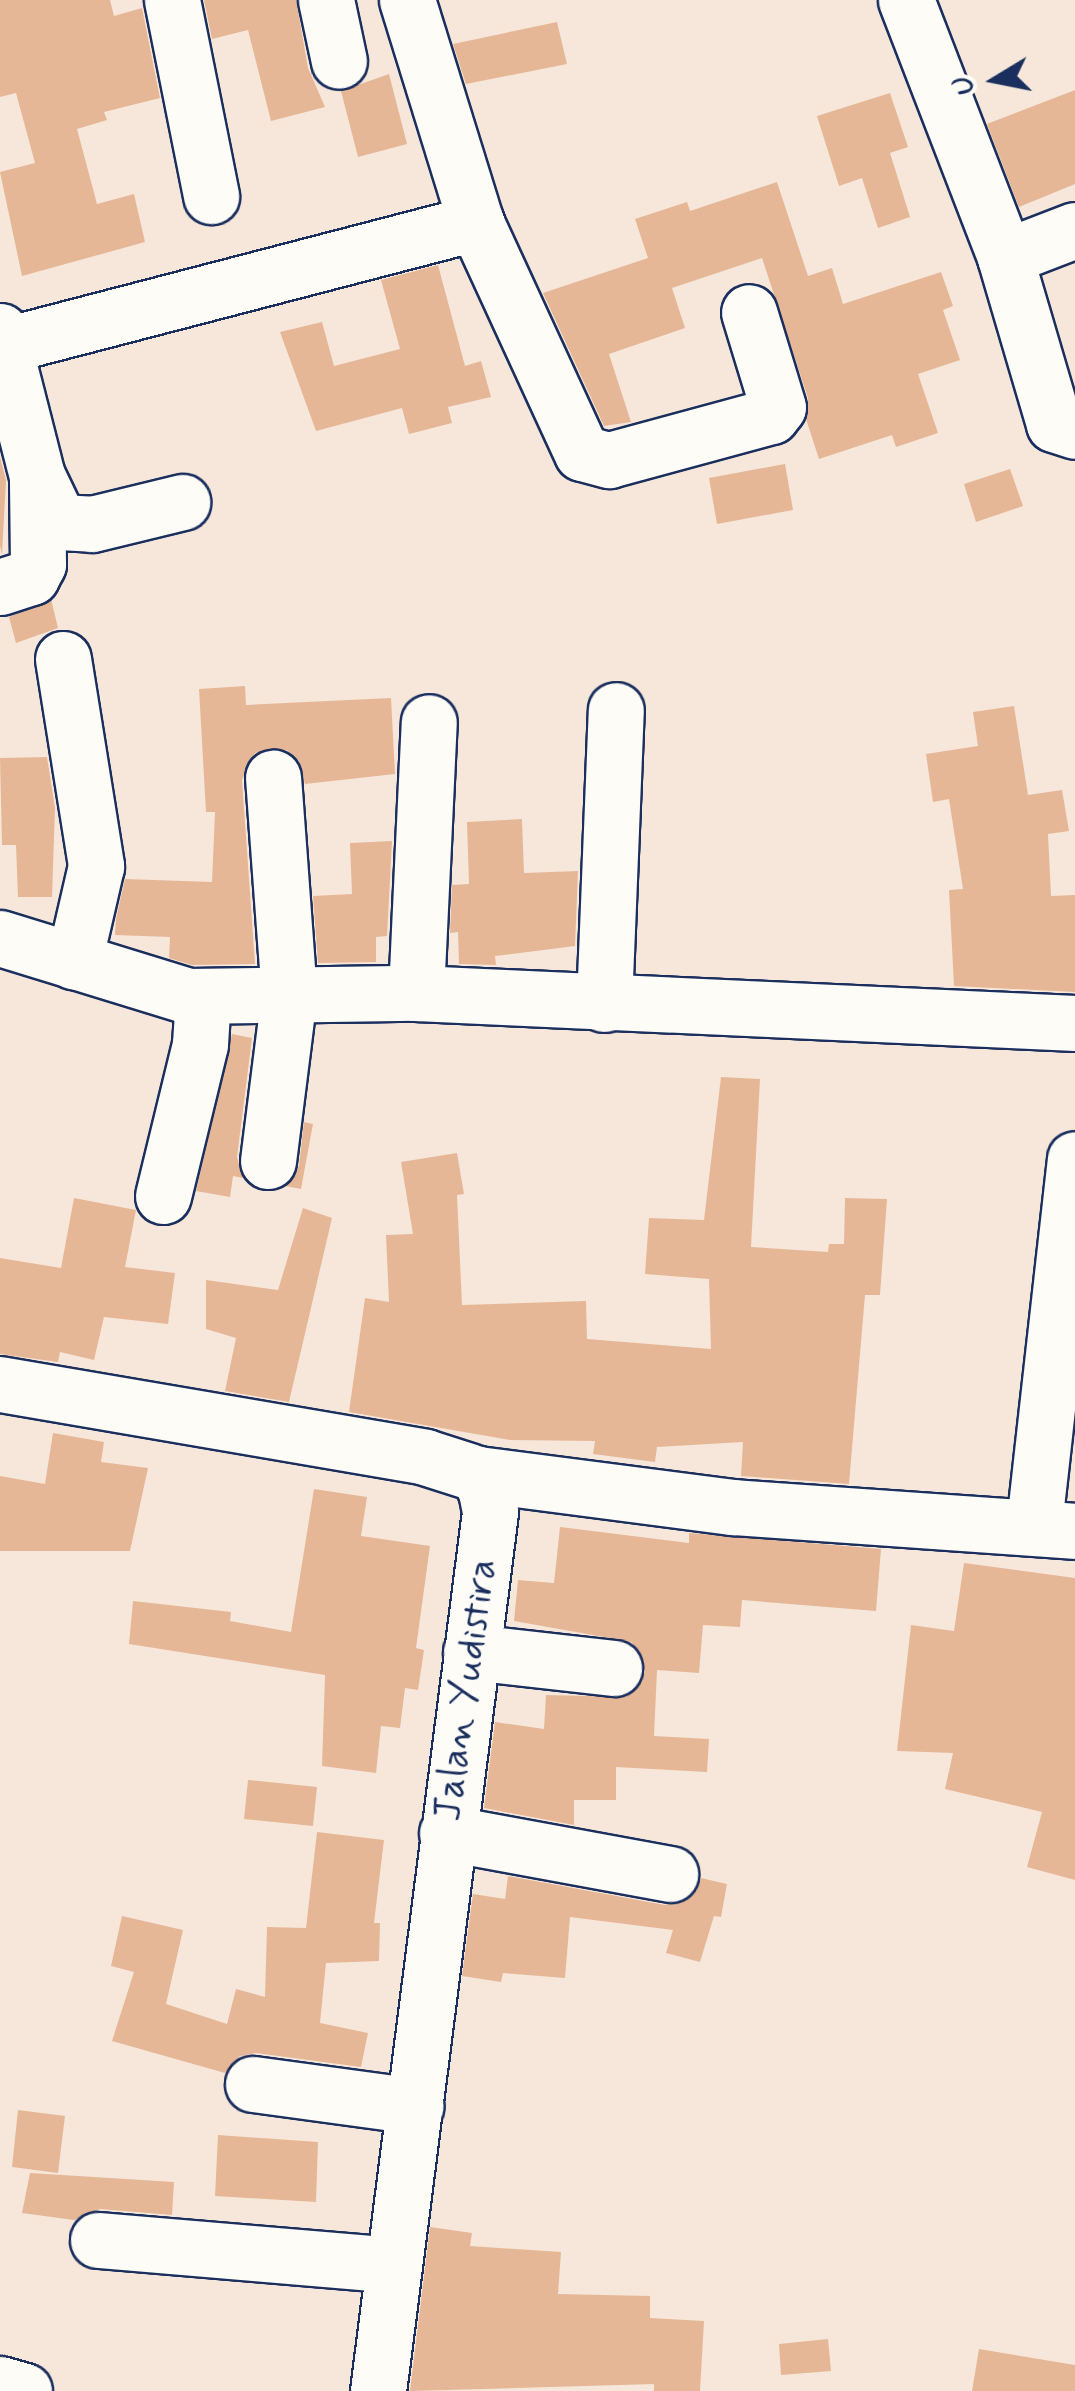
<!DOCTYPE html>
<html>
<head>
<meta charset="utf-8">
<style>
	body { margin:0 }
	#map { position:relative; width:1075px; height:2391px; overflow:hidden; background:#f6e7da; font-family:Mynerve,sans-serif }
	div>[style] { position:absolute }
	[style*='--x'] { left:calc(var(--x)*1px); top:calc(var(--y)*1px); width:calc(var(--w)*1px); rotate:calc(var(--a)*1deg) }
	.building>* { inset:0; background:#e6b797 }
	.roads { filter:drop-shadow(2px 0 #1b2f5e) drop-shadow(-2px 0 #1b2f5e) drop-shadow(0 2px #1b2f5e) drop-shadow(0 -2px #1b2f5e) }
	.minor>* { height:55px; margin:-27.5px; padding:0 27.5px; transform-origin:27.5px; border-radius:27.5px; background:#fdfcf7 }
	span { translate:-50% -50%; white-space:nowrap; text-align:center; line-height:1.15; -webkit-text-stroke:9px #fdfcf7; paint-order:stroke }
	.street-label { font-size:40px; color:#1b2f5e }
	.north { position:absolute; left:945px; top:30px; width:100px; height:100px; -webkit-text-stroke:8px #fdfcf7; paint-order:stroke; rotate:260deg; font-size:28px; font-weight:700; line-height:40px; text-align:center; color:#1b2f5e }
	.north::after { content:''; display:block; margin:auto; width:35px; height:45px; background:#1b2f5e; clip-path:polygon(50% 0,100% 100%,50% 72%,0 100%) }
</style>
</head>
<body>
<div id="map">
	<div class="building">
		<i style="clip-path:polygon(0 0,110px 0,114px 16px,142px 8px,160px 98px,104px 112px,107px 120px,77px 129px,97px 204px,134px 194px,145px 242px,22px 276px,0 172px,35px 163px,16px 93px,0 97px)"></i>
		<i style="clip-path:polygon(204px 0,296px 0,308px 68px,325px 107px,271px 121px,248px 30px,212px 39px)"></i>
		<i style="clip-path:polygon(557px 22px,567px 64px,466px 84px,453px 44px)"></i>
		<i style="clip-path:polygon(389px 74px,407px 144px,358px 157px,341px 91px)"></i>
		<i style="clip-path:polygon(1075px 90px,1075px 184px,1019px 207px,987px 124px)"></i>
		<i style="clip-path:polygon(890px 93px,908px 147px,890px 153px,910px 217px,878px 228px,862px 178px,839px 186px,817px 116px)"></i>
		<i style="clip-path:polygon(777px 182px,808px 276px,832px 268px,843px 304px,941px 272px,953px 306px,943px 310px,960px 360px,918px 374px,938px 433px,896px 447px,892px 435px,819px 459px,806px 419px,808px 398px,762px 258px,672px 288px,685px 328px,609px 354px,631px 422px,604px 426px,543px 293px,648px 258px,635px 219px,687px 202px,690px 211px)"></i>
		<i style="clip-path:polygon(438px 265px,465px 366px,481px 361px,491px 397px,448px 407px,452px 423px,409px 434px,402px 408px,316px 431px,280px 332px,322px 322px,334px 366px,400px 349px,381px 280px)"></i>
		<i style="clip-path:polygon(0 457px,6px 480px,2px 554px,0 546px)"></i>
		<i style="clip-path:polygon(785px 464px,793px 510px,717px 524px,709px 478px)"></i>
		<i style="clip-path:polygon(1010px 469px,1023px 506px,976px 522px,964px 484px)"></i>
		<i style="clip-path:polygon(51px 599px,58px 628px,16px 643px,9px 617px)"></i>
		<i style="clip-path:polygon(245px 686px,246px 705px,391px 698px,395px 774px,305px 784px,299px 761px,287px 750px,255px 753px,242px 780px,255px 964px,192px 965px,169px 958px,170px 937px,115px 935px,116px 919px,125px 879px,212px 882px,215px 812px,206px 812px,199px 689px)"></i>
		<i style="clip-path:polygon(1014px 706px,1028px 795px,1062px 790px,1069px 831px,1048px 834px,1051px 896px,1075px 895px,1075px 992px,954px 986px,949px 890px,963px 889px,949px 799px,933px 802px,926px 754px,978px 746px,973px 712px)"></i>
		<i style="clip-path:polygon(47px 757px,55px 808px,52px 897px,18px 897px,16px 845px,2px 845px,0 758px)"></i>
		<i style="clip-path:polygon(522px 819px,524px 873px,578px 871px,575px 946px,495px 956px,496px 965px,459px 964px,458px 932px,450px 933px,452px 885px,469px 884px,467px 822px)"></i>
		<i style="clip-path:polygon(392px 841px,387px 936px,376px 937px,376px 962px,318px 963px,313px 896px,352px 894px,350px 843px)"></i>
		<i style="clip-path:polygon(232px 1034px,252px 1038px,237px 1157px,243px 1178px,233px 1176px,230px 1197px,196px 1191px)"></i>
		<i style="clip-path:polygon(721px 1077px,760px 1079px,751px 1247px,828px 1252px,829px 1244px,844px 1244px,845px 1198px,887px 1199px,880px 1295px,865px 1295px,849px 1484px,741px 1476px,743px 1442px,657px 1447px,655px 1462px,593px 1454px,595px 1441px,510px 1440px,349px 1412px,365px 1298px,389px 1302px,386px 1235px,413px 1234px,401px 1162px,457px 1153px,464px 1194px,457px 1195px,462px 1305px,586px 1301px,587px 1339px,711px 1349px,709px 1279px,645px 1274px,649px 1218px,704px 1220px)"></i>
		<i style="clip-path:polygon(304px 1122px,313px 1124px,301px 1189px,285px 1186px,299px 1166px)"></i>
		<i style="clip-path:polygon(74px 1198px,136px 1210px,125px 1267px,175px 1273px,168px 1324px,104px 1317px,94px 1360px,60px 1352px,58px 1362px,0 1354px,0 1258px,61px 1268px)"></i>
		<i style="clip-path:polygon(303px 1208px,332px 1218px,289px 1402px,225px 1391px,236px 1338px,206px 1329px,206px 1280px,278px 1290px)"></i>
		<i style="clip-path:polygon(53px 1433px,104px 1442px,101px 1462px,148px 1468px,130px 1551px,0 1551px,0 1476px,45px 1484px)"></i>
		<i style="clip-path:polygon(314px 1489px,367px 1497px,361px 1536px,430px 1546px,416px 1648px,424px 1650px,418px 1690px,405px 1688px,400px 1728px,381px 1726px,376px 1773px,322px 1766px,325px 1675px,129px 1644px,133px 1601px,231px 1612px,230px 1621px,291px 1632px)"></i>
		<i style="clip-path:polygon(560px 1527px,689px 1543px,689px 1533px,881px 1549px,876px 1611px,742px 1600px,740px 1627px,703px 1625px,699px 1673px,657px 1670px,654px 1736px,709px 1739px,707px 1772px,616px 1767px,616px 1800px,574px 1800px,574px 1825px,484px 1808px,495px 1722px,544px 1729px,546px 1695px,626px 1697px,645px 1672px,632px 1642px,514px 1621px,518px 1580px,554px 1583px)"></i>
		<i style="clip-path:polygon(964px 1563px,1075px 1578px,1075px 1880px,1027px 1867px,1042px 1812px,945px 1789px,953px 1753px,897px 1751px,911px 1625px,954px 1631px)"></i>
		<i style="clip-path:polygon(248px 1780px,317px 1787px,313px 1826px,244px 1819px)"></i>
		<i style="clip-path:polygon(317px 1832px,384px 1840px,374px 1923px,380px 1923px,379px 1961px,326px 1963px,320px 2023px,368px 2033px,361px 2067px,256px 2053px,240px 2056px,225px 2073px,112px 2041px,134px 1972px,111px 1966px,122px 1916px,183px 1930px,166px 2004px,227px 2024px,236px 1989px,265px 1997px,267px 1927px,306px 1928px)"></i>
		<i style="clip-path:polygon(508px 1876px,665px 1905px,693px 1895px,701px 1878px,727px 1884px,721px 1917px,714px 1916px,700px 1962px,666px 1953px,673px 1930px,570px 1917px,565px 1978px,503px 1973px,501px 1982px,462px 1976px,473px 1894px,505px 1899px)"></i>
		<i style="clip-path:polygon(18px 2110px,65px 2116px,58px 2173px,12px 2167px)"></i>
		<i style="clip-path:polygon(218px 2135px,318px 2142px,316px 2202px,215px 2196px)"></i>
		<i style="clip-path:polygon(30px 2173px,174px 2182px,172px 2215px,100px 2209px,74px 2220px,22px 2213px)"></i>
		<i style="clip-path:polygon(430px 2227px,472px 2233px,470px 2246px,561px 2252px,558px 2294px,650px 2296px,650px 2318px,704px 2321px,700px 2391px,654px 2391px,654px 2384px,410px 2391px)"></i>
		<i style="clip-path:polygon(828px 2339px,831px 2371px,781px 2375px,779px 2344px)"></i>
		<i style="clip-path:polygon(979px 2349px,1075px 2365px,1075px 2391px,972px 2391px)"></i>
	</div>
	<div class="roads">
		<div class="minor">
			<i style="--x:172;--y:0;--w:200;--a:78.7"></i>
			<i style="--x:326;--y:0;--w:62;--a:78"></i>
			<i style="--x:407;--y:0;--w:233;--a:72.8"></i>
			<i style="--x:476;--y:223;--w:253;--a:65.3"></i>
			<i style="--x:582;--y:453;--w:28;--a:15"></i>
			<i style="--x:609;--y:460;--w:168;--a:-15.2"></i>
			<i style="--x:771;--y:416;--w:11;--a:-52"></i>
			<i style="--x:778;--y:407;--w:99;--a:-107"></i>
			<i style="--x:906;--y:0;--w:275;--a:68.9"></i>
			<i style="--x:1005;--y:257;--w:174;--a:73.6"></i>
			<i style="--x:1054;--y:424;--w:22;--a:18"></i>
			<i style="--x:1005;--y:257;--w:75;--a:-21.1"></i>
			<i style="--x:0;--y:331;--w:150;--a:75.7"></i>
			<i style="--x:37;--y:476;--w:51;--a:64.4"></i>
			<i style="--x:59;--y:522;--w:33;--a:3"></i>
			<i style="--x:92;--y:524;--w:93;--a:-13.7"></i>
			<i style="--x:6;--y:345;--w:486;--a:-14.6"></i>
			<i style="--x:0;--y:587;--w:33;--a:-18"></i>
			<i style="--x:31;--y:577;--w:15;--a:-62"></i>
			<i style="--x:38;--y:564;--w:84;--a:-90.7"></i>
			<i style="--x:63;--y:659;--w:210;--a:80.9"></i>
			<i style="--x:96;--y:866;--w:98;--a:103"></i>
			<i style="--x:0;--y:938;--w:197;--a:17.1"></i>
			<i style="--x:188;--y:996;--w:228;--a:-0.8"></i>
			<i style="--x:416;--y:993;--w:660;--a:2.61"></i>
			<i style="--x:416;--y:993;--w:271;--a:-87.3"></i>
			<i style="--x:604;--y:1004;--w:294;--a:-87.7"></i>
			<i style="--x:268;--y:1161;--w:167;--a:-82.8"></i>
			<i style="--x:289;--y:995;--w:218;--a:-94.2"></i>
			<i style="--x:163;--y:1196;--w:156;--a:-76.3"></i>
			<i style="--x:200;--y:1044;--w:48;--a:-86.4"></i>
			<i style="--x:0;--y:1384;--w:431;--a:9.7"></i>
			<i style="--x:425;--y:1457;--w:56;--a:17.8"></i>
			<i style="--x:478;--y:1474;--w:19;--a:65"></i>
			<i style="--x:486;--y:1491;--w:21;--a:79"></i>
			<i style="--x:490;--y:1512;--w:886;--a:97.26"></i>
			<i style="--x:478;--y:1474;--w:257;--a:7.4"></i>
			<i style="--x:733;--y:1507;--w:343;--a:4"></i>
			<i style="--x:1034;--y:1524;--w:367;--a:-83.6"></i>
			<i style="--x:471;--y:1652;--w:144;--a:6.4"></i>
			<i style="--x:447;--y:1833;--w:227;--a:10.4"></i>
			<i style="--x:253;--y:2084;--w:164;--a:7.7"></i>
			<i style="--x:98;--y:2240;--w:296;--a:4.8"></i>
			<i style="--x:0;--y:2384;--w:25;--a:16"></i>
		</div>
	</div>
	<div class="street-label">
		<span style="left:466px;top:1690px;rotate:-82deg">Jalan Yudistira</span>
	</div>
	<div class="north">U</div>
</div>
</body>
</html>
